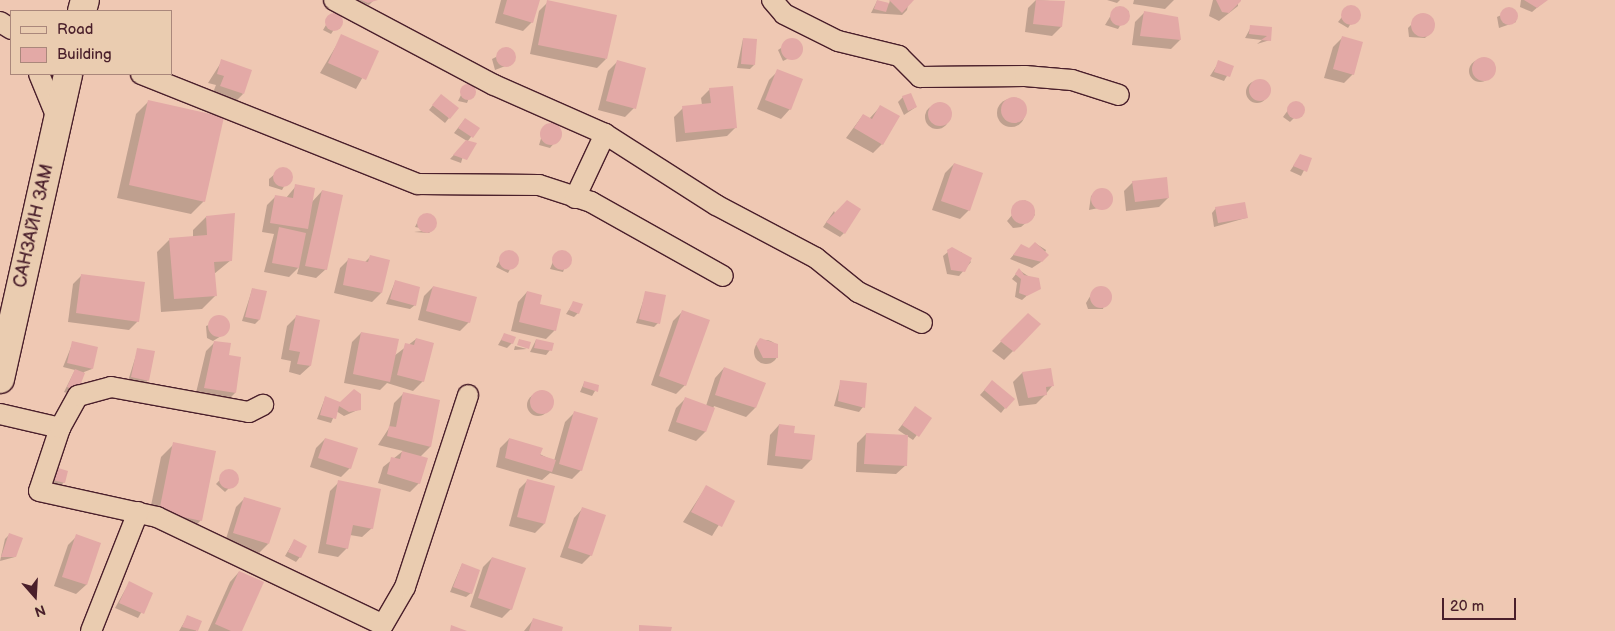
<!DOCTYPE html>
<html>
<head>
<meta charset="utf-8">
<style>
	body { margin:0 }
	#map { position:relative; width:1615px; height:631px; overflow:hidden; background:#efc8b3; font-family:"Balsamiq Sans",sans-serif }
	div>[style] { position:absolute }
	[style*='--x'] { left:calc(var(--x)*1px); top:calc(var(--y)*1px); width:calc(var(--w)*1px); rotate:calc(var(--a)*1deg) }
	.shadow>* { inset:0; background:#0003 }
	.round { border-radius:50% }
	.building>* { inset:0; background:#e3a9a6 }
	.roads { filter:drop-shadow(1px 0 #4a1f2b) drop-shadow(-1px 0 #4a1f2b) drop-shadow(0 1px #4a1f2b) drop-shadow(0 -1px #4a1f2b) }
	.minor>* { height:20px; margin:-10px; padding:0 10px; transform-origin:10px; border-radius:10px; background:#eaccb0 }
	.secondary>* { height:28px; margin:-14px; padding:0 14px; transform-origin:14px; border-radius:14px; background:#eaccb0 }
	span { translate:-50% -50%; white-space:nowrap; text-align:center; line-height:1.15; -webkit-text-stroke:5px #eaccb0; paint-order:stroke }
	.street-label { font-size:18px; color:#4a1f2b }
	.legend { position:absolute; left:10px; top:10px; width:162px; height:65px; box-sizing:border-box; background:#eaccb0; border:1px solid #aa877b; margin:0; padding:6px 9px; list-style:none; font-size:15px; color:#4a1f2b }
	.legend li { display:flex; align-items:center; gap:10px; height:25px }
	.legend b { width:25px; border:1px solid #aa877b }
	.north { position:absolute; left:10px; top:571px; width:50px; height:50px; -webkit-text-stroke:4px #eaccb0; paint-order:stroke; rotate:161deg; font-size:14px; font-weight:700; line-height:20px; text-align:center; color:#4a1f2b }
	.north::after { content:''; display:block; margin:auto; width:18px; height:22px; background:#4a1f2b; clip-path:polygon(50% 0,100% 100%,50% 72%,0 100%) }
	.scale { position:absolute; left:1442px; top:598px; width:74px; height:22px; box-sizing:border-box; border:2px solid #4a1f2b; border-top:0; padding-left:6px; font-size:15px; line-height:18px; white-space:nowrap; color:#4a1f2b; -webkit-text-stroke:4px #eaccb0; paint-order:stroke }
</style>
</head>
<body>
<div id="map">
	<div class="shadow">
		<i style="clip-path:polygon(355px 0,374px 0,369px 5px)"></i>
		<i style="clip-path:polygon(501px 0,538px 0,532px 22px,523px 31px,495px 23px)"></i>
		<i style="clip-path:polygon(890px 0,909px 0,907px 10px,902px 15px,871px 13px,877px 1px,889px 4px)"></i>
		<i style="clip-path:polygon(1036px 0,1064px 2px,1061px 27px,1052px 36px,1025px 32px,1028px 8px)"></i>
		<i style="clip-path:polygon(1107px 0,1120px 0,1117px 3px)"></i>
		<i style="clip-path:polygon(1134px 0,1174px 0,1165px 9px,1133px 4px)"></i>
		<i style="clip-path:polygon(1238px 0,1238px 6px,1219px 21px,1209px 16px,1213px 0)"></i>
		<i style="clip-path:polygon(1546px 0,1532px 12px,1520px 7px,1521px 0)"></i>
		<i style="clip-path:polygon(548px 2px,606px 59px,597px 68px,530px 54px,539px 11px)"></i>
		<i style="clip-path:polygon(1116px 7px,1129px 11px,1118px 29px,1105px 25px)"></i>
		<i style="clip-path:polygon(1350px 7px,1358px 12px,1348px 28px,1338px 22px)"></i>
		<i style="clip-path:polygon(1514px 9px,1516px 22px,1499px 28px,1497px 17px)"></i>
		<i style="clip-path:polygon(1144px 13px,1176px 18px,1180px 40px,1171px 49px,1132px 45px,1135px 22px)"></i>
		<i style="clip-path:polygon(332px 15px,341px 19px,331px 34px,323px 30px)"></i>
		<i style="clip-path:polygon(1420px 16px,1434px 22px,1429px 34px,1425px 38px,1409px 37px,1408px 28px)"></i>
		<i style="clip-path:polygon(1251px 27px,1271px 29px,1270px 40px,1257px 44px,1262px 40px,1245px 38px)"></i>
		<i style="clip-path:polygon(342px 36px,377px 52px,356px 89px,320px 73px)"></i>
		<i style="clip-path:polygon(1342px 38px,1353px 74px,1344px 83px,1324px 78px,1333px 47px)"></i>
		<i style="clip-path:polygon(743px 39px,754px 65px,750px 69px,737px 68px)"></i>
		<i style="clip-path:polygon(795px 39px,801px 52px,783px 61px,778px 50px)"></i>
		<i style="clip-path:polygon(510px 50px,513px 63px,495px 70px,492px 59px)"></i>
		<i class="round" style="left:1469px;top:60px;width:22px;height:22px"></i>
		<i style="clip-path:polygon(222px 61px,243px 94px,234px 103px,212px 95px,216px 85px,208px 83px)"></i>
		<i style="clip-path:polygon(617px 62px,634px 108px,625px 117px,598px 110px,608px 71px)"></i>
		<i style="clip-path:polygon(1219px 62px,1232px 67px,1224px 81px,1210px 76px)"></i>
		<i style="clip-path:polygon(778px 71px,790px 109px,781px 119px,757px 109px,769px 80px)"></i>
		<i class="round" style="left:1246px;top:81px;width:22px;height:22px"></i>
		<i style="clip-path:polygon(465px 87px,473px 88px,467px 103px,458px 101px)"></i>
		<i style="clip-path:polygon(710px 89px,736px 127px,727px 136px,676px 142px,674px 117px,683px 108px,702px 105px,701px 98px)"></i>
		<i style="clip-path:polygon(903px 97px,916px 107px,904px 115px,898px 102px)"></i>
		<i class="round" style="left:997px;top:99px;width:28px;height:28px"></i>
		<i style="clip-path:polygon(437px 100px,449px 118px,445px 123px,429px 110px)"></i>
		<i style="clip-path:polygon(149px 101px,204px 201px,191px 214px,117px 198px,136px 114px)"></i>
		<i style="clip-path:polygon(1294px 102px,1303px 109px,1290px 122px,1283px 117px)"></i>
		<i class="round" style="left:925px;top:105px;width:24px;height:24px"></i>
		<i style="clip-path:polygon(880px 107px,882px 144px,873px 153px,846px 138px,863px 115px,869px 119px)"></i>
		<i style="clip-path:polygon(465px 119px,478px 128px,467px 142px,461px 163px,450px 159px,467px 141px,454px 133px)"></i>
		<i style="clip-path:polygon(545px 126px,560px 129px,561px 135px,550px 148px,539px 145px)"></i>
		<i style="clip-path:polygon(1301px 155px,1310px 159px,1301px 176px,1290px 171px)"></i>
		<i style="clip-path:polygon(954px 164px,969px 210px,960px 219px,932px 210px,945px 173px)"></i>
		<i style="clip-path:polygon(282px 168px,291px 174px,282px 190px,269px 186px,269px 179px)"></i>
		<i style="clip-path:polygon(1133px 182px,1168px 198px,1159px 207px,1126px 211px,1124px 191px)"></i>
		<i style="clip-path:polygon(296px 186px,311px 203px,322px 191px,326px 269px,316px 278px,297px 274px,299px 267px,289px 277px,264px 272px,274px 234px,262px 232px,267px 205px,276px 196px,286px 198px)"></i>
		<i style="clip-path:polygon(1101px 189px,1110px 194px,1108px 206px,1089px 210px,1091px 196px)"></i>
		<i style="clip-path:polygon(1025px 200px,1035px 215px,1021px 227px,1013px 228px,1007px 221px)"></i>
		<i style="clip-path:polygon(1216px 208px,1246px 218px,1214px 227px,1212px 213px)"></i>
		<i style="clip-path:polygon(834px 211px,844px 233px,840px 237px,823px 227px)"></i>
		<i style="clip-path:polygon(206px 217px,231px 260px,214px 274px,216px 295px,202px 309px,161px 312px,157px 252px,170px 239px,193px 237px,193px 230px)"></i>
		<i style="clip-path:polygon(420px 217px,433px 218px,434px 228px,429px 233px,414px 232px,431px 230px,415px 227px)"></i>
		<i style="clip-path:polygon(1035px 243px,1046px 250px,1041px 262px,1032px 268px,1010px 259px,1021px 246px,1028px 250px)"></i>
		<i style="clip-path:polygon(504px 252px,517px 256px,508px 273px,496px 267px)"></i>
		<i style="clip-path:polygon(948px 252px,961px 252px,971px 262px,959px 276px,947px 274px,943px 256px)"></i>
		<i style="clip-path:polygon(556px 254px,569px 255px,563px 272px,550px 269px)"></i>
		<i style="clip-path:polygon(370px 257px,381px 293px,372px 302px,334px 293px,340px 268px,349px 259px,364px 263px)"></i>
		<i style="clip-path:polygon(1019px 270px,1040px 284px,1022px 300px,1015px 297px,1017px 283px,1012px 279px)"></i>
		<i style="clip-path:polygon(82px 275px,138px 321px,129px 330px,68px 322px,73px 284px)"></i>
		<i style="clip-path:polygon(395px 282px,415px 305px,410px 309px,386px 304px)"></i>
		<i style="clip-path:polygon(433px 287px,469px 322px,460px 331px,418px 320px,424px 296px)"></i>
		<i style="clip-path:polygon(252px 290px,259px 320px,255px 324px,242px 321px)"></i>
		<i style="clip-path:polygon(1094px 290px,1108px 291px,1103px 309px,1088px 309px,1086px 303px)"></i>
		<i style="clip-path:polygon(527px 292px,555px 330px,546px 339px,511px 331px,518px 302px)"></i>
		<i style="clip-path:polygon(646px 292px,658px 323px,654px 327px,636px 323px)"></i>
		<i style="clip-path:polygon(574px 302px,578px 313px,574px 317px,566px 314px)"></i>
		<i style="clip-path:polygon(683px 311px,685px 385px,676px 394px,651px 385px,673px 321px)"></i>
		<i style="clip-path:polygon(1028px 314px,1013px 351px,1004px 360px,992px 351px)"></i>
		<i style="clip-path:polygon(296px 317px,310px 366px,300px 375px,289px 372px,291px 361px,281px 359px,287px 326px)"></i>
		<i style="clip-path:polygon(225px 319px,226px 333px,213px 341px,207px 338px,206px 326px)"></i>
		<i style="clip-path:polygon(361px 333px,394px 356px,416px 339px,423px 381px,413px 391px,387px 383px,380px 390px,344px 383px,352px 342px)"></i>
		<i style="clip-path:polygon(504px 335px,512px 343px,507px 348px,498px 345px)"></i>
		<i style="clip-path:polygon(536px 340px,550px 350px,546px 355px,530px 352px)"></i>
		<i class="round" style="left:754px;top:340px;width:24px;height:24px"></i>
		<i style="clip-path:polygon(73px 342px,92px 369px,84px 372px,72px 395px,64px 392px,75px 370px,63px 367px)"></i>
		<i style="clip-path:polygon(215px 342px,227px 356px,240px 358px,235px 393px,226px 402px,195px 397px,206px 351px)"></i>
		<i style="clip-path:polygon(515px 346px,527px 349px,514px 350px)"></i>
		<i style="clip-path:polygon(138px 349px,148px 380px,144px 385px,128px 381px)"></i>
		<i style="clip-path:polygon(724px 368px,764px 384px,755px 408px,746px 417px,714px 406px,705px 432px,696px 441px,668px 431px,676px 408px,685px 399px,706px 406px,715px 378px)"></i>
		<i style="clip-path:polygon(1050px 369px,1052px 386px,1045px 395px,1036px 404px,1019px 406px,1013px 382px,1022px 373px)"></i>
		<i style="clip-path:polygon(841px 381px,863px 407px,859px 412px,834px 406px)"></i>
		<i style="clip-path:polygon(584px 383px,598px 386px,592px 396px,580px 392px)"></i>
		<i style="clip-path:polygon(988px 386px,1005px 408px,1001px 413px,980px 395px)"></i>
		<i class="round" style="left:527px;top:394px;width:22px;height:22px"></i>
		<i style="clip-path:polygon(403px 394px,439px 401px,430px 447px,420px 457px,419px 483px,410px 492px,378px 483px,383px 467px,403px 451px,378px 445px,389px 428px,394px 403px)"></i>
		<i style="clip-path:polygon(325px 398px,360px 409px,344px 416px,336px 411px,331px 423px,317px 419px)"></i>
		<i style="clip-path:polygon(915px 408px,930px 418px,913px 440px,907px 436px,906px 465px,896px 474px,856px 472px,857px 443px,866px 434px,907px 436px,898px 430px)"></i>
		<i style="clip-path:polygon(575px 412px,581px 470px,572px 479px,550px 473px,542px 480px,496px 467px,500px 448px,509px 439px,554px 461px,565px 422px)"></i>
		<i style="clip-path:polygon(779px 425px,793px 434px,811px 460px,802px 469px,767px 465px,770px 435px)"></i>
		<i style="clip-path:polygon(325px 439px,350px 468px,341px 477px,310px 467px,316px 448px)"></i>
		<i style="clip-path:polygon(174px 444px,201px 520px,188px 534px,147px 525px,161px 457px)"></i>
		<i style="clip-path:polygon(229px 470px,238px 479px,225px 492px,216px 484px)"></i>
		<i style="clip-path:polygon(51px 473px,64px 482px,60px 487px,48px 484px)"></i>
		<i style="clip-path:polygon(528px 480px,544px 524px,535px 533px,509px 526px,519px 489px)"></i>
		<i style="clip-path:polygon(339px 482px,372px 528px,362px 537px,350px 535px,347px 548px,338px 557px,318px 553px,330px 491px)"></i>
		<i style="clip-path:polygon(706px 487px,733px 502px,712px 536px,683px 522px)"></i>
		<i style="clip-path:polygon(245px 498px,268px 544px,259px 553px,225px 542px,236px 507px)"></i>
		<i style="clip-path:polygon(583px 508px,591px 555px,582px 564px,560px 557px,574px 518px)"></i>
		<i style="clip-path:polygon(10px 534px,15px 557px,0 561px,5px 539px)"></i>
		<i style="clip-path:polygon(77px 536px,99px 543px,86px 585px,76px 594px,54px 586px,68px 545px)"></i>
		<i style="clip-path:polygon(294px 541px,300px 557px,296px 562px,285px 556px)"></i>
		<i style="clip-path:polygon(492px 558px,511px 609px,502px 618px,470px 607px,483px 567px)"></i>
		<i style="clip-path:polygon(462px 564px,471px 593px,466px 597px,450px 592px)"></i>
		<i style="clip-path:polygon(239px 572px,240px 631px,208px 631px,230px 582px)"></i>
		<i style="clip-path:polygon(129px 583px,152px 594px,138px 618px,115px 608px)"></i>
		<i style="clip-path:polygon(188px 616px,200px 621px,196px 631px,179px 631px)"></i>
		<i style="clip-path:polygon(533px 620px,560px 631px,524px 631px)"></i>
	</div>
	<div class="building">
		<i style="clip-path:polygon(361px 0,378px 0,368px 3px)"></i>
		<i style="clip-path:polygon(507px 0,540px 0,533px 23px,503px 14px)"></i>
		<i style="clip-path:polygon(547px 0,617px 15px,607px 59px,538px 45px)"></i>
		<i style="clip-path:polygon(877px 0,889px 3px,886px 12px,874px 9px)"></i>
		<i style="clip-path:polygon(889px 0,914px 0,902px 13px)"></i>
		<i style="clip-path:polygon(1036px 0,1065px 1px,1062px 27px,1033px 24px)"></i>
		<i style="clip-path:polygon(1216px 0,1241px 0,1241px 1px,1229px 13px,1222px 12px)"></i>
		<i style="clip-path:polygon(1524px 0,1548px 0,1537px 8px)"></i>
		<i class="round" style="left:1341px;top:5px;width:20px;height:20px"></i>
		<i class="round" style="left:1110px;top:6px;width:20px;height:20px"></i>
		<i class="round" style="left:1500px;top:7px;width:18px;height:18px"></i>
		<i style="clip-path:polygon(1144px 11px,1178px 17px,1181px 40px,1140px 36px)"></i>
		<i class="round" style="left:325px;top:13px;width:18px;height:18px"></i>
		<i class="round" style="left:1411px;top:13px;width:24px;height:24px"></i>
		<i style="clip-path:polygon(1250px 25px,1272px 27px,1271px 41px,1261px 40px,1267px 36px,1249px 34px)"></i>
		<i style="clip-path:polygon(341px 34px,379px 51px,366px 80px,328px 63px)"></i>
		<i style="clip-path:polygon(1342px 36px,1363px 42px,1354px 75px,1333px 69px)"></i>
		<i class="round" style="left:781px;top:38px;width:22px;height:22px"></i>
		<i style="clip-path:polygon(743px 38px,757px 39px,755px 65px,741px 64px)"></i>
		<i class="round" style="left:496px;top:47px;width:20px;height:20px"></i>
		<i class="round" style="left:1472px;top:57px;width:24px;height:24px"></i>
		<i style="clip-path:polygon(221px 59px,252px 70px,244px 94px,220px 86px,224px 76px,217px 74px)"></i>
		<i style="clip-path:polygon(617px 60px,646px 68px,636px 109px,606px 101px)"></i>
		<i style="clip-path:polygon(1218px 60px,1234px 66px,1230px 77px,1214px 72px)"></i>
		<i style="clip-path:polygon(777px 69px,803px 79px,791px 110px,765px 100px)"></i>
		<i class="round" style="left:1249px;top:79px;width:22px;height:22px"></i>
		<i class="round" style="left:460px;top:84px;width:16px;height:16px"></i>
		<i style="clip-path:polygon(733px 86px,737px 128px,685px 133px,682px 106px,711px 103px,709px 88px)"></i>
		<i style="clip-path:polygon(911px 93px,917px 107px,908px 111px,902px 96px)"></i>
		<i style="clip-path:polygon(441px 94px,459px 108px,450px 119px,432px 105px)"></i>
		<i class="round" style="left:1001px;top:97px;width:26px;height:26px"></i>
		<i style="clip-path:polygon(148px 100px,224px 117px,205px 202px,129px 185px)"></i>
		<i class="round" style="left:1287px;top:101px;width:18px;height:18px"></i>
		<i class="round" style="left:928px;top:102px;width:24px;height:24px"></i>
		<i style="clip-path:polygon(880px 105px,900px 116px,883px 145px,854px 128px,863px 114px,872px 119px)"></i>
		<i style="clip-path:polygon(465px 118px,480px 128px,473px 138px,458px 128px)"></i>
		<i class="round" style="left:540px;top:123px;width:22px;height:22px"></i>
		<i style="clip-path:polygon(466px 140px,477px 143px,467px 160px,453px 155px)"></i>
		<i style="clip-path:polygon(1300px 154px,1312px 158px,1307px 172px,1293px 166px)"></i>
		<i style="clip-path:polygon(954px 163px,983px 173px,970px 211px,941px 201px)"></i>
		<i class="round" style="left:273px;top:167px;width:20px;height:20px"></i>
		<i style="clip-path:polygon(1167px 177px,1169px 198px,1135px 202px,1132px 181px)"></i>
		<i style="clip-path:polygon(295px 184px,315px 188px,308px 229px,270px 223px,275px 195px,293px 198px)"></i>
		<i class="round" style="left:1091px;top:188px;width:22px;height:22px"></i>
		<i style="clip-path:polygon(322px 190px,343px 195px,327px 270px,305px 266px)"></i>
		<i class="round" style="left:1011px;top:200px;width:24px;height:24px"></i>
		<i style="clip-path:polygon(847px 200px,861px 209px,845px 234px,826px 222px)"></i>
		<i style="clip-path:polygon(1245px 202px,1248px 218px,1218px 223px,1215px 207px)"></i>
		<i style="clip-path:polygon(235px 213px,232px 261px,214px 262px,217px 296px,174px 299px,169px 238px,207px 235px,206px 216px)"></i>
		<i class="round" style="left:417px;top:213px;width:20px;height:20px"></i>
		<i style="clip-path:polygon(279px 227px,306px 233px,299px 268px,272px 263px)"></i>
		<i style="clip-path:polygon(1035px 242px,1049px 255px,1042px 262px,1013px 255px,1021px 244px,1029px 248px)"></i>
		<i style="clip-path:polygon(952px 247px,972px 258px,965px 272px,951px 270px,947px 250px)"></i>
		<i class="round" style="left:499px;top:250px;width:20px;height:20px"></i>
		<i class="round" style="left:552px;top:250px;width:20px;height:20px"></i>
		<i style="clip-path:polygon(370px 255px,390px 260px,382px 293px,343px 285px,348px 258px,368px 262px)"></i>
		<i style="clip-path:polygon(1019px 268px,1024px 275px,1039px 278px,1041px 289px,1027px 296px,1019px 293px,1021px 279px,1015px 274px)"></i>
		<i style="clip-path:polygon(81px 274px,145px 282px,139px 322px,76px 313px)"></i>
		<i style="clip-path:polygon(395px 280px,420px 287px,416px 306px,390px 299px)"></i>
		<i class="round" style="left:1090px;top:286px;width:22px;height:22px"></i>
		<i style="clip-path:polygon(433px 286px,477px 297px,470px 323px,426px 311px)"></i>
		<i style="clip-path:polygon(252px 288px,267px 291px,260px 320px,245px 317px)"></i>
		<i style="clip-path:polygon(527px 291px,542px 295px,540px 304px,561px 309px,556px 331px,519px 322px)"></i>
		<i style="clip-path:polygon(645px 291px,666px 295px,660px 324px,639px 319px)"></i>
		<i style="clip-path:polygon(573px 301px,583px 304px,579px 314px,569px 310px)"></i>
		<i style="clip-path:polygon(682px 310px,710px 320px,686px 386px,659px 376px)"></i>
		<i style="clip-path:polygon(1028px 313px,1041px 324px,1014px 352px,1000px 341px)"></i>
		<i style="clip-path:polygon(296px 315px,320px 320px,311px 366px,297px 364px,300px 352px,289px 350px)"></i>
		<i class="round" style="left:208px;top:315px;width:22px;height:22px"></i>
		<i style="clip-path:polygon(361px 332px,399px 339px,390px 382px,353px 374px)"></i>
		<i style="clip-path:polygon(504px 333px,516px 337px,513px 344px,501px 340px)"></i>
		<i style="clip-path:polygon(416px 338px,434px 343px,424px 382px,397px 375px,405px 343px,414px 345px)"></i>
		<i style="clip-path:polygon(760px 338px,778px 344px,778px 358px,763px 358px,756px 344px)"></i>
		<i style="clip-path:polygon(519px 339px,531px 342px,529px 349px,517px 345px)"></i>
		<i style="clip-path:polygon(536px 339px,554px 343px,552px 351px,534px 348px)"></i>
		<i style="clip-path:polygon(72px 341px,98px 347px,93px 369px,67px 363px)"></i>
		<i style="clip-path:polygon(214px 341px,231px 343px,229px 355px,241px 357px,236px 393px,204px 388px)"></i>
		<i style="clip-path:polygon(137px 348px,155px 351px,149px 381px,131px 377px)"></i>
		<i style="clip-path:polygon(724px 367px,766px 383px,756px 408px,715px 395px)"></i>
		<i style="clip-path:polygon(1051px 368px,1054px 386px,1046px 387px,1047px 395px,1028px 398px,1022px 372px)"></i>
		<i style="clip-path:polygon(75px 369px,85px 373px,78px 391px,67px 387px)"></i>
		<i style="clip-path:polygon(840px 380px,867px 383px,865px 408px,838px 401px)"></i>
		<i style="clip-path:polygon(992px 380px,1015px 399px,1006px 409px,984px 390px)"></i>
		<i style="clip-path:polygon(584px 381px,599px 385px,598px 392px,583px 387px)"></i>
		<i style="clip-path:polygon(354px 389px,361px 394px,361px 410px,349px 412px,339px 406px,336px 419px,320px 415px,325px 396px,340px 402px)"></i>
		<i class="round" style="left:530px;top:390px;width:24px;height:24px"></i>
		<i style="clip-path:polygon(403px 392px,440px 400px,431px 447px,387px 436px,389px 426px,396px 427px)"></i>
		<i style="clip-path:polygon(685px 397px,715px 408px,706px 432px,676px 422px)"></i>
		<i style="clip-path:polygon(915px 406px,932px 418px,919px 437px,902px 425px)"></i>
		<i style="clip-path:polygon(574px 411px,598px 418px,582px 471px,559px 464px)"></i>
		<i style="clip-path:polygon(779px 424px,795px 426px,794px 433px,815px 435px,812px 460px,775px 456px)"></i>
		<i style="clip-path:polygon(866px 433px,908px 435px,907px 466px,864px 464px)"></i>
		<i style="clip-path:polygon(325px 438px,358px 448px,351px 469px,318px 458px)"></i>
		<i style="clip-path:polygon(509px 438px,543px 448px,540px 455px,556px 460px,552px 472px,505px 458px)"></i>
		<i style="clip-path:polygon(173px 442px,216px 451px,202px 521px,159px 512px)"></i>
		<i style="clip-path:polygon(402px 451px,428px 458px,420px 484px,387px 474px,391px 457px,400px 459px)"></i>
		<i style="clip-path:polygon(55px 467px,68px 471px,65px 483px,52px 480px)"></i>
		<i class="round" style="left:219px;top:469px;width:20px;height:20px"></i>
		<i style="clip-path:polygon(527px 479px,555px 486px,545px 524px,517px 517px)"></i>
		<i style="clip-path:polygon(338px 480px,381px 489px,373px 529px,353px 525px,348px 549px,326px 544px)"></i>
		<i style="clip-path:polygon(706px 485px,735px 501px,722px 527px,691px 512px)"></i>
		<i style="clip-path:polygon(244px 497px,281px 508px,269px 544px,233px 533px)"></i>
		<i style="clip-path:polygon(582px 507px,606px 515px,592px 556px,568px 548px)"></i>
		<i style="clip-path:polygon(9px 533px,23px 538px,16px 557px,1px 557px)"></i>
		<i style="clip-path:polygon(76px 534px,101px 543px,87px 585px,62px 577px)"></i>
		<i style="clip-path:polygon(294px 539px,307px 546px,301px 558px,288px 552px)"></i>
		<i style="clip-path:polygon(492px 557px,526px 568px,512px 610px,478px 598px)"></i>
		<i style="clip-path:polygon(462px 563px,480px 570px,472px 594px,453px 587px)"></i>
		<i style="clip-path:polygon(239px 571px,264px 582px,242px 631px,231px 631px,215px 624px)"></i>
		<i style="clip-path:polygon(129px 581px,153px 593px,144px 614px,119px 603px)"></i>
		<i style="clip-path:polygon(187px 615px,202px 621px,198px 631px,182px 627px)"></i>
		<i style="clip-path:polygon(533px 618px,563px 627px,562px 631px,529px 631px)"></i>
		<i style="clip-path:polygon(451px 625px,467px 631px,450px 631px)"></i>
		<i style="clip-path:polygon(639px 625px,672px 627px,671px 631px,639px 631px)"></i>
	</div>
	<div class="roads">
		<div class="minor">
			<i style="--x:334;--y:0;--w:181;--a:28"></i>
			<i style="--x:494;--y:85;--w:121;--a:23.8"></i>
			<i style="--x:605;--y:134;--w:132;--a:32.6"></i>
			<i style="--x:716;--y:205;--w:113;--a:27.9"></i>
			<i style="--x:816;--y:258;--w:54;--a:39"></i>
			<i style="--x:858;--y:292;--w:71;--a:25.8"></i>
			<i style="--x:772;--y:0;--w:18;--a:49"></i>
			<i style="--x:784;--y:14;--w:60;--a:26.6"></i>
			<i style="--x:838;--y:41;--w:63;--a:13.8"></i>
			<i style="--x:899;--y:56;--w:30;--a:45"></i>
			<i style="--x:920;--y:77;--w:105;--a:-0.5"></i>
			<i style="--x:1025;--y:76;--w:47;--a:4.9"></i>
			<i style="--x:1072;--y:80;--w:49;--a:17.7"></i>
			<i style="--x:0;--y:22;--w:13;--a:32"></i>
			<i style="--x:39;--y:74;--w:50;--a:67.6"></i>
			<i style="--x:141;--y:74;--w:298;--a:21.7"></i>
			<i style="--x:418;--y:184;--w:121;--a:0.5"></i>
			<i style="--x:539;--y:185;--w:55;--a:18.1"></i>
			<i style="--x:591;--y:202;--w:151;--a:29.3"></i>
			<i style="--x:575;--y:198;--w:71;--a:-64.9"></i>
			<i style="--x:0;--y:414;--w:62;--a:13.1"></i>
			<i style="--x:60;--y:428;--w:66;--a:108.4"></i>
			<i style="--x:39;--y:491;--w:121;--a:12.4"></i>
			<i style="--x:157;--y:517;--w:250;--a:25.5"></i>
			<i style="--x:383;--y:625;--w:44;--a:-59.9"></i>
			<i style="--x:405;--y:587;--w:202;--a:-71.8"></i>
			<i style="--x:60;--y:428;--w:37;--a:-61"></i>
			<i style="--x:78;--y:396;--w:34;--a:-15"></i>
			<i style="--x:111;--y:387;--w:140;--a:10.3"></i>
			<i style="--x:249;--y:412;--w:16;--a:-27"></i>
			<i style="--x:91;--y:631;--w:128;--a:-68.4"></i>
		</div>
		<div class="secondary">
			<i style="--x:82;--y:11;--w:11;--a:-75"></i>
			<i style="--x:0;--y:379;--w:312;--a:-77.4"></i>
		</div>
	</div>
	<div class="street-label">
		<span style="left:34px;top:226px;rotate:-77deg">САНЗАЙН ЗАМ</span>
	</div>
	<ul class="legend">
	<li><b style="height:6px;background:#eaccb0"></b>Road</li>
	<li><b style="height:14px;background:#e3a9a6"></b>Building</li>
	</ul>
	<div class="north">N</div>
	<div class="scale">20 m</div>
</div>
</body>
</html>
